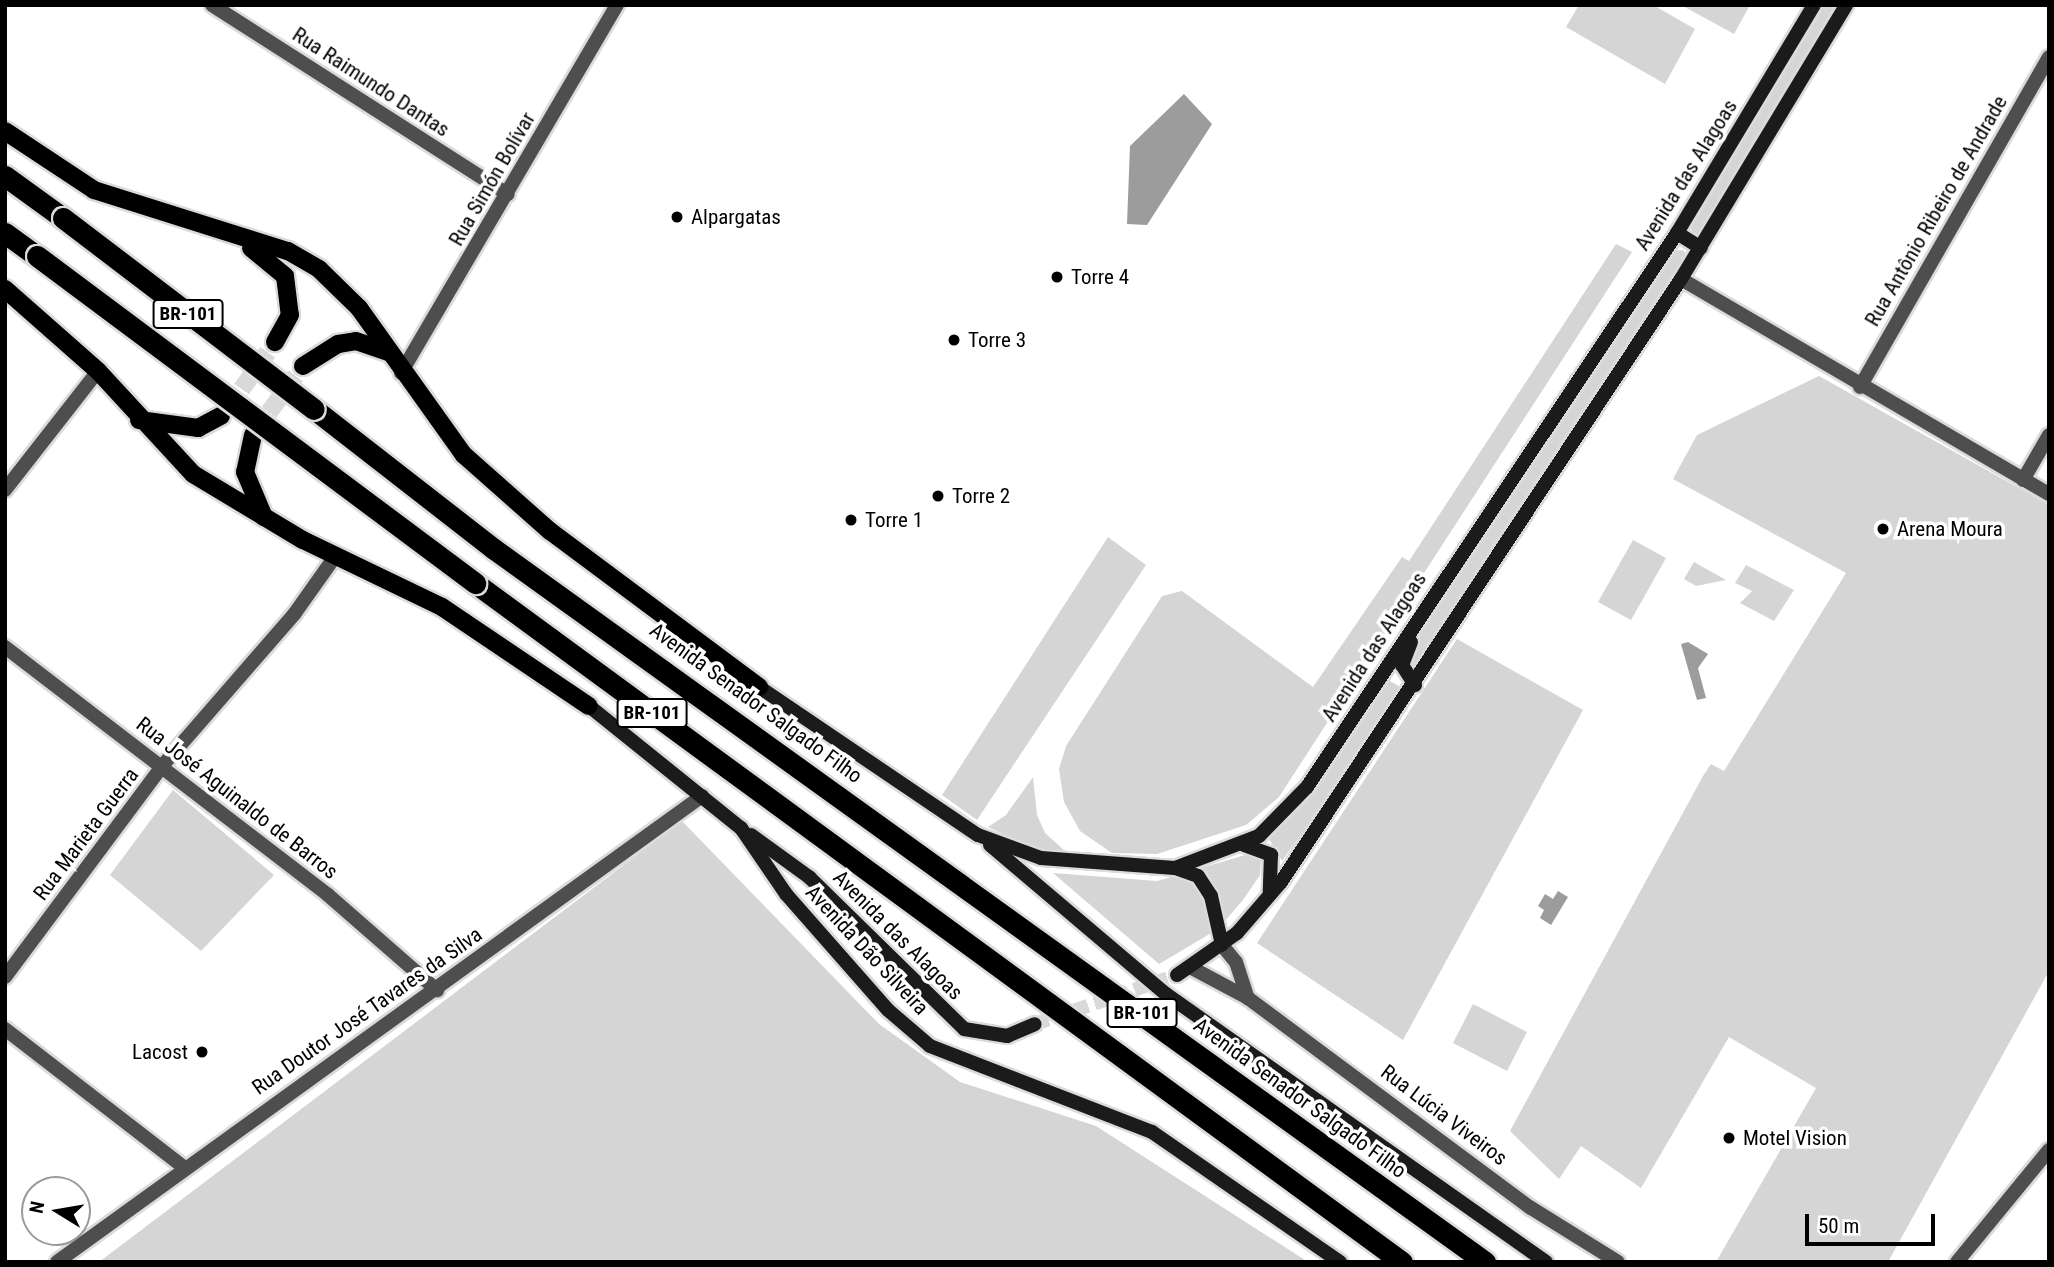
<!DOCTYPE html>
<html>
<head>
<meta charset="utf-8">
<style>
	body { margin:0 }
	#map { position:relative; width:2054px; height:1267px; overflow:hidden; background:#fff; font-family:"Roboto Condensed",sans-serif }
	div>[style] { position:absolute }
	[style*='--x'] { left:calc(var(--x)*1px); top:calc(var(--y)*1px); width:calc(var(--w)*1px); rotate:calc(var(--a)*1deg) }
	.green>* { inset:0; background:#d5d5d5 }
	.water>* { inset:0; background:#9c9c9c }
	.secondary-tunnel>* { height:14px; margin-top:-7px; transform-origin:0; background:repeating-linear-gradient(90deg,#d9d9d9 0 14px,transparent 0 21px) }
	.primary-tunnel>* { height:18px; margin-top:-9px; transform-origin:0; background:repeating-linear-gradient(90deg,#d9d9d9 0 18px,transparent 0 27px) }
	.roads { filter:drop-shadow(2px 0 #dbdbdb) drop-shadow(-2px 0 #dbdbdb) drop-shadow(0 2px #dbdbdb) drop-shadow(0 -2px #dbdbdb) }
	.street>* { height:14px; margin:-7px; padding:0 7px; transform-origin:7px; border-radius:7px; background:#4e4e4e }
	.secondary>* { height:14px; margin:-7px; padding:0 7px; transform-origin:7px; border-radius:7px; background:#1b1b1b }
	.primary>* { height:18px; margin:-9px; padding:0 9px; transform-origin:9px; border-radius:9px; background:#000 }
	.highway>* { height:21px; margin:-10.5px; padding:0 10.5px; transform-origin:10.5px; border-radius:10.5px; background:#000 }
	.bridges { filter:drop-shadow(2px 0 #dbdbdb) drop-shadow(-2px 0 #dbdbdb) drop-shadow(0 2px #dbdbdb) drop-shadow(0 -2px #dbdbdb) }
	.highway-bridge>* { height:21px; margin:-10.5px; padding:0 10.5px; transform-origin:10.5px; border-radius:10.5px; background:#000 }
	.dots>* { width:19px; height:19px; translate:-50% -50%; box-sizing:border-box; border:4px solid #fff; border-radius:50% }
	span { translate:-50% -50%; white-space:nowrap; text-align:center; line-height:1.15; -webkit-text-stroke:7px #fff; paint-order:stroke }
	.shield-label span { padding:2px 5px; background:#fff; border:2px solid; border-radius:5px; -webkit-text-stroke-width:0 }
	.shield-label { font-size:19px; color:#000; font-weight:700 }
	.street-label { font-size:21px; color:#000 }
	.poi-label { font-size:21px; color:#000 }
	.left { translate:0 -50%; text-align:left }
	.right { translate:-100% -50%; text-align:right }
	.frame { position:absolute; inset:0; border:7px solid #000; pointer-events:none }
	.north { position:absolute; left:21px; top:1176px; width:70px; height:70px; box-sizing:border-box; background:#fff; border:2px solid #999; border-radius:50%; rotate:281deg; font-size:19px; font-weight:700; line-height:28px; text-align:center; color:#000 }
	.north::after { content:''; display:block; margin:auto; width:24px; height:32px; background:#000; clip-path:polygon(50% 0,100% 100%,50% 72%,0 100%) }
	.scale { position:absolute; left:1805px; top:1214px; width:130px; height:32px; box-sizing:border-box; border:4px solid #000; border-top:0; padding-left:9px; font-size:21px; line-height:24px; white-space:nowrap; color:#000; -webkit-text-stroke:5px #fff; paint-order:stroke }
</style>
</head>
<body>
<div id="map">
	<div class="green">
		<i style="clip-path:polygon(1579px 5px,1653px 5px,1695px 29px,1665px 84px,1566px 27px)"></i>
		<i style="clip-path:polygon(1681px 5px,1750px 5px,1734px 34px)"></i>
		<i style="clip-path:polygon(1821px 5px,1838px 5px,1701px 236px,1694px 235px,1688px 223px)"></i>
		<i style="clip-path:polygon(1616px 244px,1632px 252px,1279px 797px,1246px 825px,1157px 854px,1112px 853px,1080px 831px,1064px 802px,1059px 769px,1066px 746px,1162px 596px,1182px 591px,1313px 687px,1402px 557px,1409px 561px)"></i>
		<i style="clip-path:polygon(1683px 250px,1690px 258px,1417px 669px,1407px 661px,1442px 593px,1673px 251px)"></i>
		<i style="clip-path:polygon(1819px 376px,2049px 505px,2049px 971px,1888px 1262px,1716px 1262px,1816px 1088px,1729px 1037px,1641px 1188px,1581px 1146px,1559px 1179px,1510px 1131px,1703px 776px,1711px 764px,1724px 771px,1846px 573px,1673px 479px,1697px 435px)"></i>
		<i style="clip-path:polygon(1108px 537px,1146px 565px,977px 820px,942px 795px)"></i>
		<i style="clip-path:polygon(1633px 540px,1666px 558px,1631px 620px,1598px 602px)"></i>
		<i style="clip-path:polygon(1694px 562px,1726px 580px,1696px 586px,1684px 579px)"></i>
		<i style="clip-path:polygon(1746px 565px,1794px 590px,1774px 621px,1740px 603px,1752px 591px,1735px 583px)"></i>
		<i style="clip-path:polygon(1457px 639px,1583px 710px,1403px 1040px,1257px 943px)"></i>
		<i style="clip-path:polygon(1388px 680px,1404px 689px,1282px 861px,1269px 839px)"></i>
		<i style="clip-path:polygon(1033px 777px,1037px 815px,1045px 833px,1065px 851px,1032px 848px,988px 827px,1006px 815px)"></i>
		<i style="clip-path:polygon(173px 790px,274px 875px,201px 951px,110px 875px)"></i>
		<i style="clip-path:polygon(682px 821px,879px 1024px,960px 1082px,1096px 1126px,1308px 1262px,99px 1262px)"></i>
		<i style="clip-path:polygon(1252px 853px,1261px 858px,1260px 875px,1243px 900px,1218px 929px,1159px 964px,1053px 873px,1157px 881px)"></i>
		<i style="clip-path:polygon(1473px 1004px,1527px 1032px,1507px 1071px,1453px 1043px)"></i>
	</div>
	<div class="water">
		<i style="clip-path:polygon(1184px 94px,1212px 124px,1147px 225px,1127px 224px,1130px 146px)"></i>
		<i style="clip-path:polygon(1688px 642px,1708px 654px,1698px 668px,1706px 698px,1697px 700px,1681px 644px)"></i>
		<i style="clip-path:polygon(1558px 891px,1568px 897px,1551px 925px,1540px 918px,1544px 910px,1538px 906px,1545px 894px,1553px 899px)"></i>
	</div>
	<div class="secondary-tunnel">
		<i style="--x:1035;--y:1024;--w:150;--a:-19"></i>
	</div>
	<div class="primary-tunnel">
		<i style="--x:226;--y:411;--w:85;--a:-54.6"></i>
		<i style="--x:253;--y:434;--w:84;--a:-53.7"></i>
	</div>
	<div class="roads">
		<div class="street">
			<i style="--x:212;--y:5;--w:351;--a:32.6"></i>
			<i style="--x:1681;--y:279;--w:426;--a:30.3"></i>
			<i style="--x:401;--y:373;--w:427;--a:-59.6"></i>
			<i style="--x:1860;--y:387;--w:380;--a:-60.2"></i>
			<i style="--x:2023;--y:480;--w:52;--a:-60"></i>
			<i style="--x:5;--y:490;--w:151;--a:-52"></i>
			<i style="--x:5;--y:647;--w:407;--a:37.5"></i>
			<i style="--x:328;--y:895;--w:145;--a:41.1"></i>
			<i style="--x:1222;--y:945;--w:22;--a:51"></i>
			<i style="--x:1236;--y:962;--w:38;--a:72"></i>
			<i style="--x:1190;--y:967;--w:66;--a:28.1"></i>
			<i style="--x:1248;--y:998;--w:352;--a:36.6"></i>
			<i style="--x:1531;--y:1208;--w:102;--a:31.8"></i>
			<i style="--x:5;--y:977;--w:264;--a:-53.3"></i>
			<i style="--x:163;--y:765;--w:201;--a:-49"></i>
			<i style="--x:295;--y:613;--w:71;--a:-54.7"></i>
			<i style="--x:5;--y:1029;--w:224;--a:37.7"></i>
			<i style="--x:57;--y:1262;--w:796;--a:-35.85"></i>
			<i style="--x:1957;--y:1262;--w:145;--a:-50.6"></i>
		</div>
		<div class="secondary">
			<i style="--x:1677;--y:233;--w:28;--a:32"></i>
			<i style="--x:1411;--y:642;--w:25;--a:111"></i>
			<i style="--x:1402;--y:665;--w:24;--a:57"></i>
			<i style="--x:759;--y:687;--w:264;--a:34.1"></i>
			<i style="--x:978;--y:835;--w:67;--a:20.1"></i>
			<i style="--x:1041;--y:858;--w:134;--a:4.3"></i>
			<i style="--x:1175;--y:868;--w:90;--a:-20.9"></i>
			<i style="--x:1259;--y:836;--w:69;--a:-45.6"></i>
			<i style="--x:1307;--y:787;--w:666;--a:-56.26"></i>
			<i style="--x:1677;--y:233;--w:266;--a:-59"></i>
			<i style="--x:589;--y:706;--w:195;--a:38.8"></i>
			<i style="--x:741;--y:828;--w:80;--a:55.7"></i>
			<i style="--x:786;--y:894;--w:154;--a:48.7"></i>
			<i style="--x:888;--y:1010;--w:55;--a:40.6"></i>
			<i style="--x:930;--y:1046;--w:238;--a:21.2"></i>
			<i style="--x:1152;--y:1132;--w:229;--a:34.7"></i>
			<i style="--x:751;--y:835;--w:72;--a:35.9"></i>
			<i style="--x:809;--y:877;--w:217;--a:44.4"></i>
			<i style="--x:964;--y:1029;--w:44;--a:9.2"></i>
			<i style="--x:1007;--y:1036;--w:30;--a:-23"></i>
			<i style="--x:990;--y:845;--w:231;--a:40.3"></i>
			<i style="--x:1166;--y:994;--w:465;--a:35.2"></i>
			<i style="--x:1244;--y:845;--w:29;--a:20"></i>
			<i style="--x:1271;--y:855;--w:37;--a:92"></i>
			<i style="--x:1175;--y:868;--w:24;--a:19"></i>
			<i style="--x:1198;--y:876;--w:24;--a:57"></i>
			<i style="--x:1211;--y:896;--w:50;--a:77.3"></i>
			<i style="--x:1177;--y:975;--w:73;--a:-35"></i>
			<i style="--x:1237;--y:933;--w:67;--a:-49.2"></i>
			<i style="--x:1281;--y:882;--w:724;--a:-56.44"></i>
			<i style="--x:1681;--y:279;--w:320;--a:-58.9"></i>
		</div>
		<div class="primary">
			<i style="--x:5;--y:131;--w:107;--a:33.5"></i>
			<i style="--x:94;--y:190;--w:203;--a:17.5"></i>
			<i style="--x:288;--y:251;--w:36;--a:30"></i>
			<i style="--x:319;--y:269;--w:56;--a:44.3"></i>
			<i style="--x:359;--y:308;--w:181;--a:54.5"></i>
			<i style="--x:464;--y:455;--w:115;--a:41.5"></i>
			<i style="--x:550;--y:531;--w:261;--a:36.7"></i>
			<i style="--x:251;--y:248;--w:44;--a:39.5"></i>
			<i style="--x:285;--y:276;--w:39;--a:83"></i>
			<i style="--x:290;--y:315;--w:31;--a:119"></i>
			<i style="--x:5;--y:289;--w:124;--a:41.4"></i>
			<i style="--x:98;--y:371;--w:140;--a:47.3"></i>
			<i style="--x:193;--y:474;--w:128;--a:31"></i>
			<i style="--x:303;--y:540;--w:154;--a:25.7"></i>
			<i style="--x:442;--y:607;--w:177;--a:34"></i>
			<i style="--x:303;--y:366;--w:41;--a:-32.2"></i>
			<i style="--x:338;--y:344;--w:18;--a:-9"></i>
			<i style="--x:356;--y:341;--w:34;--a:19"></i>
			<i style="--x:139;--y:420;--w:60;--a:7.7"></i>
			<i style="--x:198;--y:428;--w:26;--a:-28"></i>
			<i style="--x:253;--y:435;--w:38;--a:102"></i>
			<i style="--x:245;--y:472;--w:49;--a:67.1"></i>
		</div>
		<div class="highway">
			<i style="--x:5;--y:176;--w:72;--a:35.9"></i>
			<i style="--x:5;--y:233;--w:39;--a:36"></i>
			<i style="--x:314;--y:409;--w:228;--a:37.9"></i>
			<i style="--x:494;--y:549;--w:1221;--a:35.73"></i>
			<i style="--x:475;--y:583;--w:1149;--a:36.22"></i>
		</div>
	</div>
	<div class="bridges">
		<div class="highway-bridge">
			<i style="--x:63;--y:218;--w:315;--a:37.3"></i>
			<i style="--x:37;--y:256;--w:547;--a:36.74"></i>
		</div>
	</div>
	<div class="dots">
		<i style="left:677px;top:217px;background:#000"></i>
		<i style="left:1057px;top:277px;background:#000"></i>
		<i style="left:954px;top:340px;background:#000"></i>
		<i style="left:938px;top:496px;background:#000"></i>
		<i style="left:851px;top:520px;background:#000"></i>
		<i style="left:1883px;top:529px;background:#000"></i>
		<i style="left:202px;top:1052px;background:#000"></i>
		<i style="left:1729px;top:1138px;background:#000"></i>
	</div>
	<div class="shield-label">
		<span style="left:188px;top:314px">BR-101</span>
		<span style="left:652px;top:713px">BR-101</span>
		<span style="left:1142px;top:1013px">BR-101</span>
	</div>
	<div class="street-label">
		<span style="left:371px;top:82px;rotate:33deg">Rua Raimundo Dantas</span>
		<span style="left:1686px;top:175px;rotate:-58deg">Avenida das Alagoas</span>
		<span style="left:492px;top:179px;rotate:-60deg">Rua Simón Bolívar</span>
		<span style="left:1936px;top:211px;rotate:-60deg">Rua Antônio Ribeiro de Andrade</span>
		<span style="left:1374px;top:647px;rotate:-57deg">Avenida das Alagoas</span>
		<span style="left:756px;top:703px;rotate:36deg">Avenida Senador Salgado Filho</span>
		<span style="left:237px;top:798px;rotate:38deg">Rua José Aguinaldo de Barros</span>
		<span style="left:86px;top:834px;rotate:-53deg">Rua Marieta Guerra</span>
		<span style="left:898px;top:935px;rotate:45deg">Avenida das Alagoas</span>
		<span style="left:867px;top:950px;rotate:47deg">Avenida Dão Silveira</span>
		<span style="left:367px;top:1011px;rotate:-35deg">Rua Doutor José Tavares da Silva</span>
		<span style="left:1300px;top:1098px;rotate:36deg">Avenida Senador Salgado Filho</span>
		<span style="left:1444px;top:1115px;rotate:37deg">Rua Lúcia Viveiros</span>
	</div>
	<div class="poi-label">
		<span class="left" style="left:691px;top:217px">Alpargatas</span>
		<span class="left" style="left:1071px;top:277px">Torre 4</span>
		<span class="left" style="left:968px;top:340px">Torre 3</span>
		<span class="left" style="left:952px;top:496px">Torre 2</span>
		<span class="left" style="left:865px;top:520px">Torre 1</span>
		<span class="left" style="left:1897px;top:529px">Arena Moura</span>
		<span class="right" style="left:188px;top:1052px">Lacost</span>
		<span class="left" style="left:1743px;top:1138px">Motel Vision</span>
	</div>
	<div class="frame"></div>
	<div class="north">N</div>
	<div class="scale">50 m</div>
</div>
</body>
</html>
